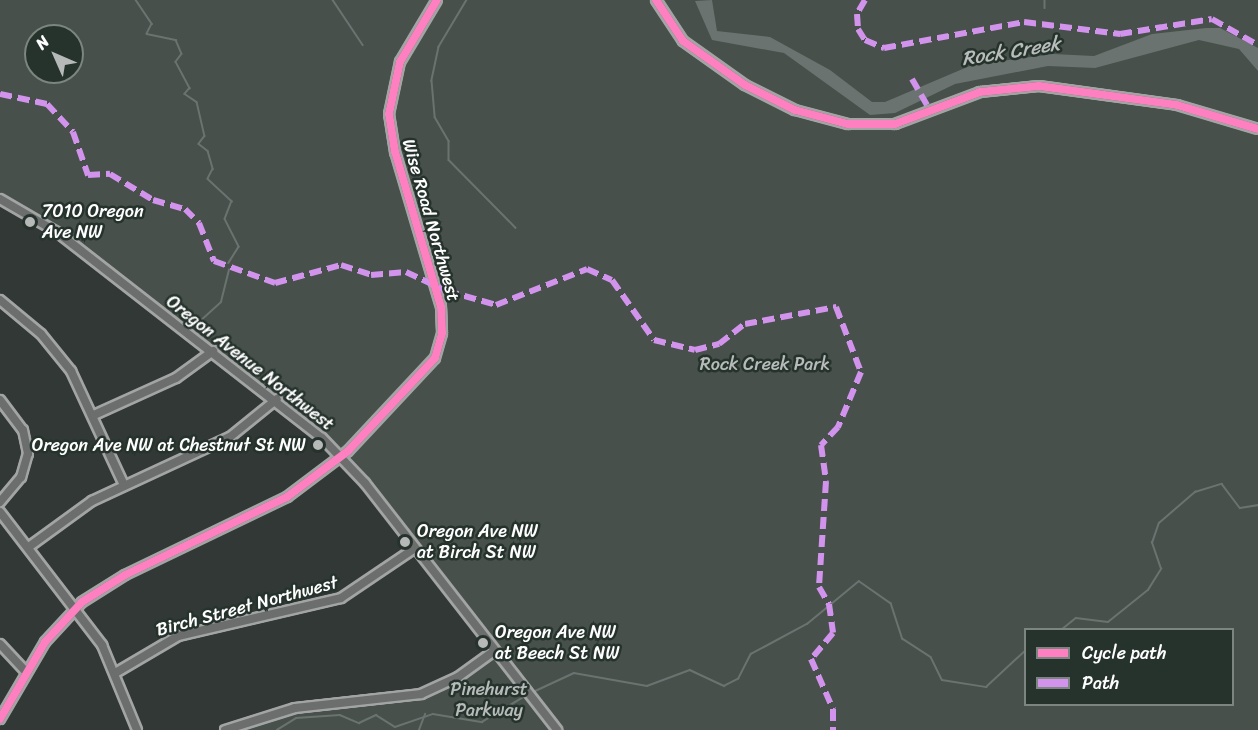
<!DOCTYPE html>
<html>
<head>
<meta charset="utf-8">
<style>
	body { margin:0 }
	#map { position:relative; width:1258px; height:730px; overflow:hidden; background:#323835; font-family:Sriracha,sans-serif }
	div>[style] { position:absolute }
	[style*='--x'] { left:calc(var(--x)*1px); top:calc(var(--y)*1px); width:calc(var(--w)*1px); rotate:calc(var(--a)*1deg) }
	.green>* { inset:0; background:#47504b }
	.water>* { inset:0; background:#6a736f }
	.stream>* { height:1.5px; margin:-0.75px; padding:0 0.75px; transform-origin:0.75px; border-radius:0.75px; background:#6a736f }
	.roads { filter:drop-shadow(2px 0 #a3a5a4) drop-shadow(-2px 0 #a3a5a4) drop-shadow(0 2px #a3a5a4) drop-shadow(0 -2px #a3a5a4) }
	.minor>* { height:8px; margin:-4px; padding:0 4px; transform-origin:4px; border-radius:4px; background:#6b6e6d }
	.quiet>* { height:6px; margin-top:-3px; transform-origin:0; background:repeating-linear-gradient(90deg,#d193ec 0 12px,transparent 0 18px) }
	.cycleway>* { height:8px; margin:-4px; padding:0 4px; transform-origin:4px; border-radius:4px; background:#ff80c0 }
	.dots>* { width:16px; height:16px; translate:-50% -50%; box-sizing:border-box; border:3px solid #26332d; border-radius:50% }
	span { translate:-50% -50%; white-space:nowrap; text-align:center; line-height:1.15; -webkit-text-stroke:5px #26332d; paint-order:stroke }
	.poi-label { font-size:18px; color:#fff }
	.left { translate:0 -50%; text-align:left }
	.right { translate:-100% -50%; text-align:right }
	.street-label { font-size:18px; color:#fff }
	.park-label { font-size:18px; color:#b7bbb9 }
	.water-label { font-size:20px; color:#b8bcba; font-style:italic }
	.legend { position:absolute; left:1024px; top:628px; width:210px; height:78px; box-sizing:border-box; background:#26332d; border:2px solid #7d8581; margin:0; padding:8px 10px; list-style:none; font-size:18px; color:#fff }
	.legend li { display:flex; align-items:center; gap:12px; height:30px }
	.legend b { width:30px; border:2px solid #7d8581 }
	.north { position:absolute; left:24px; top:24px; width:60px; height:60px; box-sizing:border-box; background:#26332d; border:2px solid #7d8581; border-radius:50%; rotate:315deg; font-size:16px; font-weight:700; line-height:24px; text-align:center; color:#fff }
	.north::after { content:''; display:block; margin:auto; width:21px; height:27px; background:#b7b9b8; clip-path:polygon(50% 0,100% 100%,50% 72%,0 100%) }
</style>
</head>
<body>
<div id="map">
	<div class="green">
		<i style="clip-path:polygon(evenodd,0 0,1258px 0,1258px 730px,238px 730px,279px 714px,414px 700px,459px 683px,501px 651px,321px 429px,63px 231px,0 193px,0 0,36px 36px,72px 36px,72px 72px,36px 72px,36px 36px,0 0,1026px 630px,1232px 630px,1232px 704px,1026px 704px,1026px 630px)"></i>
	</div>
	<div class="water">
		<i style="clip-path:polygon(712px 0,717px 31px,770px 37px,830px 70px,872px 102px,885px 102px,972px 65px,1053px 54px,1094px 56px,1152px 34px,1206px 28px,1220px 28px,1258px 48px,1258px 71px,1239px 49px,1199px 40px,1095px 68px,1048px 66px,955px 84px,895px 113px,870px 115px,784px 53px,712px 40px,695px 1px)"></i>
	</div>
	<div class="stream">
		<i style="--x:136;--y:0;--w:29;--a:56"></i>
		<i style="--x:152;--y:24;--w:11;--a:117"></i>
		<i style="--x:147;--y:34;--w:30;--a:12"></i>
		<i style="--x:176;--y:40;--w:15;--a:67"></i>
		<i style="--x:182;--y:54;--w:10;--a:127"></i>
		<i style="--x:176;--y:62;--w:30;--a:62"></i>
		<i style="--x:190;--y:88;--w:8;--a:130"></i>
		<i style="--x:185;--y:94;--w:14;--a:34"></i>
		<i style="--x:197;--y:102;--w:35;--a:77"></i>
		<i style="--x:205;--y:136;--w:10;--a:127"></i>
		<i style="--x:199;--y:144;--w:11;--a:38"></i>
		<i style="--x:208;--y:151;--w:19;--a:74"></i>
		<i style="--x:213;--y:169;--w:11;--a:117"></i>
		<i style="--x:208;--y:179;--w:33;--a:43"></i>
		<i style="--x:232;--y:201;--w:19;--a:111"></i>
		<i style="--x:225;--y:219;--w:31;--a:63"></i>
		<i style="--x:239;--y:247;--w:19;--a:122"></i>
		<i style="--x:333;--y:0;--w:54;--a:56.3"></i>
		<i style="--x:467;--y:0;--w:55;--a:120.8"></i>
		<i style="--x:439;--y:47;--w:35;--a:102"></i>
		<i style="--x:432;--y:81;--w:36;--a:85"></i>
		<i style="--x:435;--y:117;--w:28;--a:60"></i>
		<i style="--x:449;--y:141;--w:19;--a:90"></i>
		<i style="--x:449;--y:160;--w:95;--a:45.4"></i>
		<i style="--x:1045;--y:0;--w:8;--a:90"></i>
		<i style="--x:198;--y:323;--w:31;--a:-42"></i>
		<i style="--x:221;--y:302;--w:33;--a:-76"></i>
		<i style="--x:1061;--y:630;--w:19;--a:-39"></i>
		<i style="--x:1076;--y:618;--w:32;--a:7"></i>
		<i style="--x:1108;--y:622;--w:51;--a:-38.7"></i>
		<i style="--x:1148;--y:590;--w:25;--a:-58"></i>
		<i style="--x:1161;--y:569;--w:28;--a:-109"></i>
		<i style="--x:1152;--y:543;--w:21;--a:-71"></i>
		<i style="--x:1159;--y:523;--w:48;--a:-40.7"></i>
		<i style="--x:1195;--y:492;--w:28;--a:-17"></i>
		<i style="--x:1222;--y:484;--w:30;--a:53"></i>
		<i style="--x:1240;--y:508;--w:18;--a:-9"></i>
		<i style="--x:531;--y:693;--w:47;--a:-24.9"></i>
		<i style="--x:574;--y:673;--w:74;--a:10.1"></i>
		<i style="--x:647;--y:686;--w:46;--a:-20.4"></i>
		<i style="--x:690;--y:670;--w:38;--a:25"></i>
		<i style="--x:724;--y:686;--w:16;--a:-27"></i>
		<i style="--x:738;--y:679;--w:28;--a:-63"></i>
		<i style="--x:751;--y:654;--w:64;--a:-28.2"></i>
		<i style="--x:807;--y:624;--w:67;--a:-39.6"></i>
		<i style="--x:859;--y:581;--w:39;--a:35"></i>
		<i style="--x:891;--y:603;--w:38;--a:72"></i>
		<i style="--x:903;--y:639;--w:33;--a:33"></i>
		<i style="--x:931;--y:657;--w:25;--a:64"></i>
		<i style="--x:942;--y:680;--w:45;--a:9"></i>
		<i style="--x:986;--y:687;--w:54;--a:-42.8"></i>
		<i style="--x:277;--y:730;--w:22;--a:-32"></i>
		<i style="--x:296;--y:718;--w:44;--a:-3.9"></i>
		<i style="--x:340;--y:715;--w:21;--a:23"></i>
		<i style="--x:359;--y:723;--w:19;--a:-25"></i>
		<i style="--x:376;--y:715;--w:22;--a:32"></i>
		<i style="--x:395;--y:727;--w:40;--a:-18.9"></i>
		<i style="--x:433;--y:714;--w:50;--a:9.3"></i>
		<i style="--x:482;--y:722;--w:52;--a:-31"></i>
		<i style="--x:419;--y:730;--w:17;--a:-69"></i>
	</div>
	<div class="roads">
		<div class="minor">
			<i style="--x:656;--y:0;--w:49;--a:56.6"></i>
			<i style="--x:683;--y:41;--w:76;--a:35.4"></i>
			<i style="--x:745;--y:85;--w:56;--a:26.6"></i>
			<i style="--x:795;--y:110;--w:55;--a:14.8"></i>
			<i style="--x:848;--y:124;--w:47;--a:0"></i>
			<i style="--x:895;--y:124;--w:91;--a:-20.6"></i>
			<i style="--x:980;--y:92;--w:59;--a:-5.8"></i>
			<i style="--x:1039;--y:86;--w:139;--a:7.8"></i>
			<i style="--x:1177;--y:105;--w:84;--a:16.5"></i>
			<i style="--x:0;--y:199;--w:66;--a:30.1"></i>
			<i style="--x:57;--y:232;--w:336;--a:37.9"></i>
			<i style="--x:322;--y:438;--w:62;--a:46.3"></i>
			<i style="--x:365;--y:483;--w:313;--a:52.1"></i>
			<i style="--x:0;--y:300;--w:53;--a:39.7"></i>
			<i style="--x:41;--y:334;--w:48;--a:51"></i>
			<i style="--x:71;--y:371;--w:126;--a:65.1"></i>
			<i style="--x:0;--y:400;--w:38;--a:53"></i>
			<i style="--x:23;--y:430;--w:24;--a:78"></i>
			<i style="--x:28;--y:453;--w:25;--a:106"></i>
			<i style="--x:21;--y:477;--w:33;--a:130"></i>
			<i style="--x:94;--y:415;--w:90;--a:-24.3"></i>
			<i style="--x:176;--y:378;--w:46;--a:-36.1"></i>
			<i style="--x:0;--y:512;--w:168;--a:52.5"></i>
			<i style="--x:102;--y:645;--w:92;--a:67.6"></i>
			<i style="--x:30;--y:546;--w:77;--a:-36"></i>
			<i style="--x:92;--y:501;--w:152;--a:-24.9"></i>
			<i style="--x:230;--y:437;--w:60;--a:-39"></i>
			<i style="--x:0;--y:644;--w:38;--a:47"></i>
			<i style="--x:117;--y:672;--w:71;--a:-30.5"></i>
			<i style="--x:178;--y:636;--w:167;--a:-13.1"></i>
			<i style="--x:341;--y:598;--w:89;--a:-34"></i>
			<i style="--x:0;--y:719;--w:89;--a:-59.7"></i>
			<i style="--x:45;--y:642;--w:54;--a:-47.2"></i>
			<i style="--x:82;--y:602;--w:51;--a:-32.1"></i>
			<i style="--x:125;--y:575;--w:180;--a:-25.7"></i>
			<i style="--x:287;--y:497;--w:76;--a:-37"></i>
			<i style="--x:348;--y:451;--w:127;--a:-46.9"></i>
			<i style="--x:435;--y:358;--w:26;--a:-74"></i>
			<i style="--x:442;--y:333;--w:26;--a:-92"></i>
			<i style="--x:441;--y:307;--w:162;--a:-106.5"></i>
			<i style="--x:395;--y:152;--w:38;--a:-99"></i>
			<i style="--x:389;--y:114;--w:53;--a:-78.1"></i>
			<i style="--x:400;--y:62;--w:72;--a:-59.2"></i>
			<i style="--x:225;--y:730;--w:73;--a:-17.4"></i>
			<i style="--x:295;--y:708;--w:127;--a:-6.3"></i>
			<i style="--x:421;--y:694;--w:41;--a:-24.7"></i>
			<i style="--x:458;--y:677;--w:44;--a:-35.8"></i>
		</div>
	</div>
	<div class="quiet">
		<i style="--x:865;--y:0;--w:16;--a:120"></i>
		<i style="--x:857;--y:14;--w:15;--a:86"></i>
		<i style="--x:858;--y:29;--w:13;--a:58"></i>
		<i style="--x:865;--y:40;--w:21;--a:23"></i>
		<i style="--x:884;--y:48;--w:142;--a:-10.5"></i>
		<i style="--x:1024;--y:22;--w:97;--a:7.1"></i>
		<i style="--x:1120;--y:34;--w:93;--a:-9.3"></i>
		<i style="--x:1212;--y:19;--w:53;--a:29.5"></i>
		<i style="--x:912;--y:79;--w:32;--a:60"></i>
		<i style="--x:0;--y:94;--w:48;--a:12"></i>
		<i style="--x:47;--y:104;--w:38;--a:47"></i>
		<i style="--x:73;--y:132;--w:46;--a:70.8"></i>
		<i style="--x:88;--y:175;--w:22;--a:-3"></i>
		<i style="--x:110;--y:174;--w:50;--a:31.2"></i>
		<i style="--x:153;--y:200;--w:33;--a:16"></i>
		<i style="--x:185;--y:209;--w:20;--a:45"></i>
		<i style="--x:199;--y:223;--w:41;--a:68.5"></i>
		<i style="--x:214;--y:261;--w:65;--a:19.8"></i>
		<i style="--x:275;--y:283;--w:68;--a:-15.3"></i>
		<i style="--x:341;--y:265;--w:32;--a:18"></i>
		<i style="--x:371;--y:275;--w:35;--a:-5"></i>
		<i style="--x:406;--y:272;--w:45;--a:24.9"></i>
		<i style="--x:447;--y:291;--w:51;--a:15.9"></i>
		<i style="--x:496;--y:305;--w:98;--a:-21.6"></i>
		<i style="--x:587;--y:269;--w:27;--a:24"></i>
		<i style="--x:612;--y:280;--w:73;--a:55"></i>
		<i style="--x:654;--y:340;--w:42;--a:13.7"></i>
		<i style="--x:695;--y:350;--w:25;--a:-14"></i>
		<i style="--x:719;--y:344;--w:33;--a:-38"></i>
		<i style="--x:745;--y:324;--w:93;--a:-10.6"></i>
		<i style="--x:836;--y:307;--w:70;--a:69"></i>
		<i style="--x:861;--y:372;--w:60;--a:112.7"></i>
		<i style="--x:838;--y:427;--w:25;--a:133"></i>
		<i style="--x:821;--y:445;--w:36;--a:82"></i>
		<i style="--x:826;--y:481;--w:106;--a:93.8"></i>
		<i style="--x:819;--y:587;--w:20;--a:60"></i>
		<i style="--x:829;--y:604;--w:29;--a:82"></i>
		<i style="--x:833;--y:633;--w:34;--a:130"></i>
		<i style="--x:811;--y:659;--w:55;--a:66.3"></i>
		<i style="--x:833;--y:709;--w:21;--a:90"></i>
	</div>
	<div class="cycleway">
		<i style="--x:656;--y:0;--w:49;--a:56.6"></i>
		<i style="--x:683;--y:41;--w:76;--a:35.4"></i>
		<i style="--x:745;--y:85;--w:56;--a:26.6"></i>
		<i style="--x:795;--y:110;--w:55;--a:14.8"></i>
		<i style="--x:848;--y:124;--w:47;--a:0"></i>
		<i style="--x:895;--y:124;--w:91;--a:-20.6"></i>
		<i style="--x:980;--y:92;--w:59;--a:-5.8"></i>
		<i style="--x:1039;--y:86;--w:139;--a:7.8"></i>
		<i style="--x:1177;--y:105;--w:84;--a:16.5"></i>
		<i style="--x:0;--y:719;--w:89;--a:-59.7"></i>
		<i style="--x:45;--y:642;--w:54;--a:-47.2"></i>
		<i style="--x:82;--y:602;--w:51;--a:-32.1"></i>
		<i style="--x:125;--y:575;--w:180;--a:-25.7"></i>
		<i style="--x:287;--y:497;--w:76;--a:-37"></i>
		<i style="--x:348;--y:451;--w:127;--a:-46.9"></i>
		<i style="--x:435;--y:358;--w:26;--a:-74"></i>
		<i style="--x:442;--y:333;--w:26;--a:-92"></i>
		<i style="--x:441;--y:307;--w:162;--a:-106.5"></i>
		<i style="--x:395;--y:152;--w:38;--a:-99"></i>
		<i style="--x:389;--y:114;--w:53;--a:-78.1"></i>
		<i style="--x:400;--y:62;--w:72;--a:-59.2"></i>
	</div>
	<div class="dots">
		<i style="left:30px;top:222px;background:#b7b9b8"></i>
		<i style="left:318px;top:445px;background:#b7b9b8"></i>
		<i style="left:405px;top:542px;background:#b7b9b8"></i>
		<i style="left:483px;top:643px;background:#b7b9b8"></i>
	</div>
	<div class="poi-label">
		<span class="left" style="left:42px;top:222px">7010 Oregon<br>Ave NW</span>
		<span class="right" style="left:306px;top:445px">Oregon Ave NW at Chestnut St NW</span>
		<span class="left" style="left:417px;top:542px">Oregon Ave NW<br>at Birch St NW</span>
		<span class="left" style="left:495px;top:643px">Oregon Ave NW<br>at Beech St NW</span>
	</div>
	<div class="street-label">
		<span style="left:431px;top:220px;rotate:74deg">Wise Road Northwest</span>
		<span style="left:250px;top:363px;rotate:38deg">Oregon Avenue Northwest</span>
		<span style="left:247px;top:606px;rotate:-15deg">Birch Street Northwest</span>
	</div>
	<div class="park-label">
		<span style="left:765px;top:364px">Rock Creek Park</span>
		<span style="left:489px;top:700px">Pinehurst<br>Parkway</span>
	</div>
	<div class="water-label">
		<span style="left:1011px;top:51px;rotate:-9deg">Rock Creek</span>
	</div>
	<ul class="legend">
	<li><b style="height:8px;background:#ff80c0"></b>Cycle path</li>
	<li><b style="height:8px;background:#d193ec"></b>Path</li>
	</ul>
	<div class="north">N</div>
</div>
</body>
</html>
